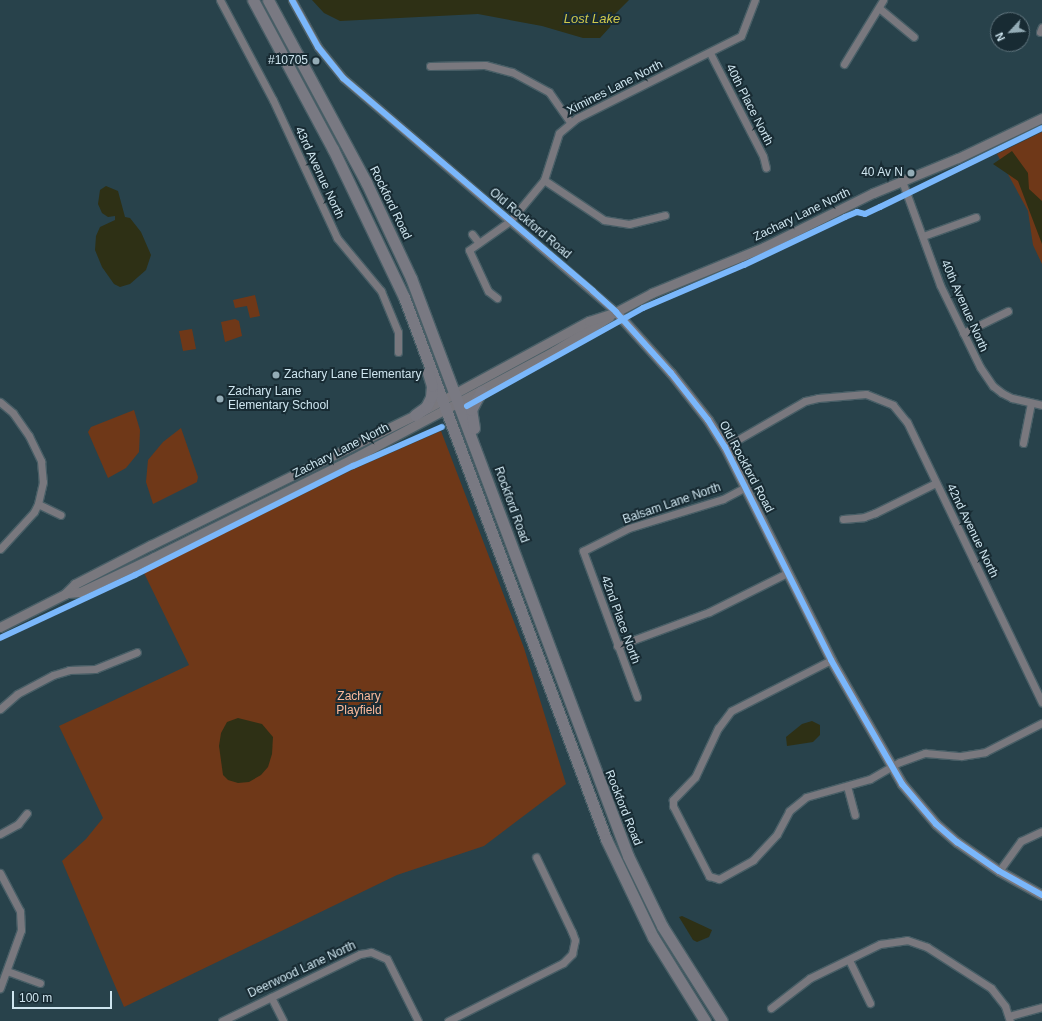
<!DOCTYPE html>
<html>
<head>
<meta charset="utf-8">
<style>
	body { margin:0 }
	#map { position:relative; width:1042px; height:1021px; overflow:hidden; background:#28424b; font-family:Arial,sans-serif }
	div>[style] { position:absolute }
	[style*='--x'] { left:calc(var(--x)*1px); top:calc(var(--y)*1px); width:calc(var(--w)*1px); rotate:calc(var(--a)*1deg) }
	.green>* { inset:0; background:#6f3818 }
	.water>* { inset:0; background:#2e3015 }
	.roads { filter:drop-shadow(1px 0 #485e66) drop-shadow(-1px 0 #485e66) drop-shadow(0 1px #485e66) drop-shadow(0 -1px #485e66) }
	.minor>* { height:7px; margin:-3.5px; padding:0 3.5px; transform-origin:3.5px; border-radius:3.5px; background:#79787e }
	.tertiary>* { height:9px; margin:-4.5px; padding:0 4.5px; transform-origin:4.5px; border-radius:4.5px; background:#79787e }
	.secondary>* { height:11px; margin:-5.5px; padding:0 5.5px; transform-origin:5.5px; border-radius:5.5px; background:#797982 }
	.cycleway>* { height:6px; margin:-3px; padding:0 3px; transform-origin:3px; border-radius:3px; background:#7ab7fb }
	.dots>* { width:11px; height:11px; translate:-50% -50%; box-sizing:border-box; border:2px solid #182b33; border-radius:50% }
	span { translate:-50% -50%; white-space:nowrap; text-align:center; line-height:1.15; -webkit-text-stroke:4px #182b33; paint-order:stroke }
	.poi-label { font-size:12px; color:#cee5ef }
	.right { translate:-100% -50%; text-align:right }
	.left { translate:0 -50%; text-align:left }
	.street-label { font-size:12px; color:#cee5ef }
	.park-label { font-size:12px; color:#fbba9b }
	.water-label { font-size:13px; color:#d0c94b; font-style:italic }
	.north { position:absolute; left:990px; top:12px; width:40px; height:40px; box-sizing:border-box; background:#182b33; border:1px solid #61757e; border-radius:50%; rotate:244deg; font-size:11px; font-weight:700; line-height:16px; text-align:center; color:#cee5ef }
	.north::after { content:''; display:block; margin:auto; width:14px; height:18px; background:#94acb6; clip-path:polygon(50% 0,100% 100%,50% 72%,0 100%) }
	.scale { position:absolute; left:12px; top:991px; width:100px; height:18px; box-sizing:border-box; border:2px solid #cee5ef; border-top:0; padding-left:5px; font-size:12px; line-height:14px; white-space:nowrap; color:#cee5ef; -webkit-text-stroke:3px #182b33; paint-order:stroke }
</style>
</head>
<body>
<div id="map">
	<div class="green">
		<i style="clip-path:polygon(1042px 132px,1042px 264px,1033px 245px,1028px 211px,997px 154px)"></i>
		<i style="clip-path:polygon(255px 295px,260px 316px,250px 318px,247px 306px,235px 308px,233px 300px)"></i>
		<i style="clip-path:polygon(235px 319px,239px 321px,242px 336px,225px 342px,221px 322px)"></i>
		<i style="clip-path:polygon(192px 329px,196px 349px,183px 351px,179px 331px)"></i>
		<i style="clip-path:polygon(134px 410px,140px 430px,139px 452px,126px 468px,108px 478px,88px 432px,91px 427px)"></i>
		<i style="clip-path:polygon(181px 428px,198px 477px,197px 482px,153px 504px,146px 482px,148px 460px,163px 442px)"></i>
		<i style="clip-path:polygon(441px 431px,524px 648px,566px 784px,484px 846px,397px 875px,124px 1007px,62px 861px,86px 839px,103px 818px,59px 726px,189px 665px,144px 573px,352px 470px)"></i>
	</div>
	<div class="water">
		<i style="clip-path:polygon(312px 0,629px 0,615px 14px,610px 27px,600px 38px,583px 38px,542px 26px,478px 14px,340px 21px,324px 13px)"></i>
		<i style="clip-path:polygon(1012px 151px,1028px 173px,1029px 189px,1042px 201px,1042px 244px,1018px 181px,993px 164px)"></i>
		<i style="clip-path:polygon(106px 186px,118px 191px,125px 217px,130px 218px,141px 232px,151px 255px,146px 270px,130px 284px,120px 287px,114px 284px,102px 267px,95px 250px,96px 236px,100px 227px,115px 220px,115px 216px,108px 217px,102px 213px,98px 204px,100px 190px)"></i>
		<i style="clip-path:polygon(238px 718px,262px 724px,273px 737px,272px 754px,268px 767px,261px 775px,249px 782px,238px 783px,228px 780px,223px 775px,219px 746px,221px 733px,227px 722px)"></i>
		<i style="clip-path:polygon(812px 721px,820px 725px,820px 735px,813px 742px,787px 746px,786px 737px,802px 724px)"></i>
		<i style="clip-path:polygon(682px 916px,712px 930px,709px 937px,697px 942px,693px 940px,679px 917px)"></i>
	</div>
	<div class="roads">
		<div class="minor">
			<i style="--x:220;--y:0;--w:113;--a:62.1"></i>
			<i style="--x:273;--y:100;--w:152;--a:65.1"></i>
			<i style="--x:337;--y:238;--w:69;--a:50.3"></i>
			<i style="--x:381;--y:291;--w:44;--a:67.5"></i>
			<i style="--x:398;--y:332;--w:20;--a:90"></i>
			<i style="--x:292;--y:0;--w:54;--a:61"></i>
			<i style="--x:318;--y:47;--w:40;--a:51"></i>
			<i style="--x:343;--y:78;--w:360;--a:40.6"></i>
			<i style="--x:879;--y:8;--w:45;--a:39.6"></i>
			<i style="--x:1040;--y:32;--w:5;--a:-68"></i>
			<i style="--x:710;--y:53;--w:116;--a:62.8"></i>
			<i style="--x:763;--y:156;--w:12;--a:76"></i>
			<i style="--x:844;--y:64;--w:75;--a:-58.6"></i>
			<i style="--x:430;--y:66;--w:55;--a:-1"></i>
			<i style="--x:485;--y:65;--w:28;--a:15"></i>
			<i style="--x:512;--y:72;--w:42;--a:28.4"></i>
			<i style="--x:549;--y:92;--w:37;--a:55"></i>
			<i style="--x:544;--y:180;--w:72;--a:33.7"></i>
			<i style="--x:604;--y:220;--w:25;--a:9"></i>
			<i style="--x:629;--y:224;--w:37;--a:-14"></i>
			<i style="--x:902;--y:181;--w:111;--a:69.9"></i>
			<i style="--x:940;--y:285;--w:91;--a:64"></i>
			<i style="--x:980;--y:367;--w:23;--a:56"></i>
			<i style="--x:993;--y:386;--w:11;--a:38"></i>
			<i style="--x:1002;--y:393;--w:11;--a:27"></i>
			<i style="--x:1012;--y:398;--w:31;--a:13"></i>
			<i style="--x:472;--y:234;--w:11;--a:52"></i>
			<i style="--x:923;--y:236;--w:56;--a:-19.7"></i>
			<i style="--x:497;--y:298;--w:11;--a:-142"></i>
			<i style="--x:488;--y:291;--w:45;--a:-114.9"></i>
			<i style="--x:469;--y:250;--w:50;--a:-35.3"></i>
			<i style="--x:510;--y:221;--w:53;--a:-50.3"></i>
			<i style="--x:544;--y:180;--w:49;--a:-72.3"></i>
			<i style="--x:559;--y:133;--w:23;--a:-40"></i>
			<i style="--x:577;--y:118;--w:183;--a:-26.6"></i>
			<i style="--x:741;--y:36;--w:39;--a:-69"></i>
			<i style="--x:963;--y:333;--w:50;--a:-26.1"></i>
			<i style="--x:0;--y:402;--w:17;--a:40"></i>
			<i style="--x:13;--y:413;--w:28;--a:55"></i>
			<i style="--x:29;--y:436;--w:28;--a:64"></i>
			<i style="--x:41;--y:461;--w:21;--a:85"></i>
			<i style="--x:43;--y:482;--w:23;--a:103"></i>
			<i style="--x:38;--y:504;--w:9;--a:117"></i>
			<i style="--x:34;--y:512;--w:50;--a:132.6"></i>
			<i style="--x:1023;--y:443;--w:41;--a:-78.7"></i>
			<i style="--x:725;--y:447;--w:92;--a:-29.9"></i>
			<i style="--x:805;--y:401;--w:13;--a:-13"></i>
			<i style="--x:818;--y:398;--w:48;--a:-4.8"></i>
			<i style="--x:866;--y:394;--w:29;--a:22"></i>
			<i style="--x:893;--y:405;--w:22;--a:51"></i>
			<i style="--x:907;--y:422;--w:311;--a:64.3"></i>
			<i style="--x:38;--y:504;--w:25;--a:26"></i>
			<i style="--x:843;--y:519;--w:21;--a:-5"></i>
			<i style="--x:864;--y:517;--w:12;--a:-20"></i>
			<i style="--x:875;--y:513;--w:68;--a:-26.2"></i>
			<i style="--x:617;--y:646;--w:98;--a:-20.3"></i>
			<i style="--x:709;--y:612;--w:87;--a:-26.6"></i>
			<i style="--x:831;--y:660;--w:112;--a:153"></i>
			<i style="--x:731;--y:711;--w:21;--a:127"></i>
			<i style="--x:718;--y:728;--w:54;--a:115.1"></i>
			<i style="--x:695;--y:777;--w:32;--a:134"></i>
			<i style="--x:673;--y:800;--w:6;--a:90"></i>
			<i style="--x:673;--y:806;--w:79;--a:62.8"></i>
			<i style="--x:709;--y:876;--w:10;--a:17"></i>
			<i style="--x:719;--y:879;--w:39;--a:-29"></i>
			<i style="--x:753;--y:860;--w:35;--a:-47"></i>
			<i style="--x:777;--y:834;--w:26;--a:-62"></i>
			<i style="--x:789;--y:811;--w:22;--a:-39"></i>
			<i style="--x:806;--y:797;--w:66;--a:-15.7"></i>
			<i style="--x:870;--y:779;--w:34;--a:-30"></i>
			<i style="--x:900;--y:762;--w:27;--a:-20"></i>
			<i style="--x:925;--y:753;--w:36;--a:5"></i>
			<i style="--x:961;--y:756;--w:24;--a:-9"></i>
			<i style="--x:985;--y:752;--w:64;--a:-27"></i>
			<i style="--x:637;--y:697;--w:156;--a:-110.3"></i>
			<i style="--x:583;--y:551;--w:51;--a:-26.6"></i>
			<i style="--x:629;--y:528;--w:98;--a:-17.1"></i>
			<i style="--x:723;--y:499;--w:26;--a:-28"></i>
			<i style="--x:0;--y:709;--w:23;--a:-41"></i>
			<i style="--x:17;--y:694;--w:41;--a:-27.8"></i>
			<i style="--x:53;--y:675;--w:17;--a:-17"></i>
			<i style="--x:69;--y:670;--w:26;--a:-2"></i>
			<i style="--x:95;--y:669;--w:45;--a:-22"></i>
			<i style="--x:847;--y:786;--w:30;--a:75"></i>
			<i style="--x:0;--y:834;--w:21;--a:-29"></i>
			<i style="--x:18;--y:824;--w:14;--a:-51"></i>
			<i style="--x:999;--y:871;--w:37;--a:-54"></i>
			<i style="--x:1021;--y:841;--w:23;--a:-25"></i>
			<i style="--x:0;--y:873;--w:43;--a:62.2"></i>
			<i style="--x:20;--y:911;--w:19;--a:87"></i>
			<i style="--x:21;--y:930;--w:62;--a:109.9"></i>
			<i style="--x:849;--y:960;--w:48;--a:64"></i>
			<i style="--x:7;--y:971;--w:35;--a:20"></i>
			<i style="--x:271;--y:997;--w:27;--a:63"></i>
			<i style="--x:771;--y:1008;--w:49;--a:-37.6"></i>
			<i style="--x:810;--y:978;--w:78;--a:-25.9"></i>
			<i style="--x:880;--y:944;--w:27;--a:-8"></i>
			<i style="--x:907;--y:940;--w:21;--a:19"></i>
			<i style="--x:927;--y:947;--w:76;--a:32.6"></i>
			<i style="--x:991;--y:988;--w:23;--a:52"></i>
			<i style="--x:1005;--y:1006;--w:16;--a:72"></i>
			<i style="--x:1009;--y:1016;--w:34;--a:-15"></i>
			<i style="--x:222;--y:1021;--w:153;--a:-25.9"></i>
			<i style="--x:360;--y:954;--w:11;--a:-10"></i>
			<i style="--x:371;--y:952;--w:17;--a:24"></i>
			<i style="--x:387;--y:959;--w:69;--a:63.4"></i>
			<i style="--x:448;--y:1021;--w:129;--a:-26.8"></i>
			<i style="--x:563;--y:963;--w:13;--a:-45"></i>
			<i style="--x:572;--y:954;--w:14;--a:-78"></i>
			<i style="--x:575;--y:940;--w:9;--a:-111"></i>
			<i style="--x:572;--y:932;--w:83;--a:-115.6"></i>
		</div>
		<div class="tertiary">
			<i style="--x:616;--y:312;--w:82;--a:48"></i>
			<i style="--x:671;--y:373;--w:60;--a:51.8"></i>
			<i style="--x:708;--y:420;--w:32;--a:58"></i>
			<i style="--x:725;--y:447;--w:238;--a:63.5"></i>
			<i style="--x:831;--y:660;--w:143;--a:60.2"></i>
			<i style="--x:902;--y:784;--w:52;--a:49.6"></i>
			<i style="--x:936;--y:824;--w:28;--a:41"></i>
			<i style="--x:957;--y:842;--w:51;--a:34.6"></i>
			<i style="--x:999;--y:871;--w:49;--a:29.2"></i>
			<i style="--x:68;--y:593;--w:12;--a:-5"></i>
			<i style="--x:80;--y:592;--w:82;--a:-25.3"></i>
			<i style="--x:154;--y:557;--w:221;--a:-26.3"></i>
			<i style="--x:352;--y:459;--w:229;--a:-28.1"></i>
			<i style="--x:554;--y:351;--w:65;--a:-31.7"></i>
			<i style="--x:0;--y:627;--w:73;--a:-26.9"></i>
			<i style="--x:65;--y:594;--w:14;--a:-45"></i>
			<i style="--x:75;--y:584;--w:85;--a:-27.2"></i>
			<i style="--x:151;--y:545;--w:294;--a:-26.2"></i>
			<i style="--x:415;--y:415;--w:198;--a:-28.4"></i>
			<i style="--x:589;--y:321;--w:28;--a:-18"></i>
			<i style="--x:616;--y:312;--w:41;--a:-27.8"></i>
			<i style="--x:652;--y:293;--w:121;--a:-22.3"></i>
			<i style="--x:764;--y:247;--w:122;--a:-26.4"></i>
			<i style="--x:873;--y:193;--w:92;--a:-22.4"></i>
			<i style="--x:958;--y:158;--w:93;--a:-25.5"></i>
		</div>
		<div class="secondary">
			<i style="--x:253;--y:0;--w:169;--a:61.8"></i>
			<i style="--x:333;--y:149;--w:164;--a:64.4"></i>
			<i style="--x:404;--y:297;--w:578;--a:69.56"></i>
			<i style="--x:606;--y:839;--w:109;--a:64.4"></i>
			<i style="--x:653;--y:937;--w:99;--a:58.2"></i>
			<i style="--x:268;--y:0;--w:207;--a:61.7"></i>
			<i style="--x:366;--y:182;--w:106;--a:64.9"></i>
			<i style="--x:411;--y:278;--w:617;--a:69.42"></i>
			<i style="--x:628;--y:856;--w:78;--a:64.1"></i>
			<i style="--x:662;--y:926;--w:112;--a:57.7"></i>
			<i style="--x:415;--y:415;--w:14;--a:-36"></i>
			<i style="--x:426;--y:407;--w:11;--a:-63"></i>
			<i style="--x:431;--y:397;--w:11;--a:-85"></i>
			<i style="--x:432;--y:386;--w:14;--a:-107"></i>
			<i style="--x:474;--y:428;--w:18;--a:-99"></i>
			<i style="--x:471;--y:410;--w:21;--a:-62"></i>
		</div>
	</div>
	<div class="cycleway">
		<i style="--x:292;--y:0;--w:54;--a:61"></i>
		<i style="--x:318;--y:47;--w:40;--a:51"></i>
		<i style="--x:343;--y:78;--w:328;--a:40.4"></i>
		<i style="--x:593;--y:291;--w:31;--a:42"></i>
		<i style="--x:616;--y:312;--w:82;--a:48"></i>
		<i style="--x:671;--y:373;--w:60;--a:51.8"></i>
		<i style="--x:708;--y:420;--w:32;--a:58"></i>
		<i style="--x:725;--y:447;--w:238;--a:63.5"></i>
		<i style="--x:831;--y:660;--w:143;--a:60.2"></i>
		<i style="--x:902;--y:784;--w:52;--a:49.6"></i>
		<i style="--x:936;--y:824;--w:28;--a:41"></i>
		<i style="--x:957;--y:842;--w:51;--a:34.6"></i>
		<i style="--x:999;--y:871;--w:49;--a:29.2"></i>
		<i style="--x:467;--y:406;--w:201;--a:-29.1"></i>
		<i style="--x:643;--y:308;--w:110;--a:-23.1"></i>
		<i style="--x:744;--y:265;--w:112;--a:-25.4"></i>
		<i style="--x:845;--y:217;--w:13;--a:-23"></i>
		<i style="--x:857;--y:212;--w:8;--a:14"></i>
		<i style="--x:865;--y:214;--w:17;--a:-25"></i>
		<i style="--x:880;--y:207;--w:180;--a:-26"></i>
		<i style="--x:0;--y:638;--w:149;--a:-25"></i>
		<i style="--x:135;--y:575;--w:244;--a:-26.6"></i>
		<i style="--x:353;--y:466;--w:97;--a:-23.7"></i>
	</div>
	<div class="dots">
		<i style="left:316px;top:61px;background:#94acb6"></i>
		<i style="left:911px;top:173px;background:#94acb6"></i>
		<i style="left:276px;top:375px;background:#94acb6"></i>
		<i style="left:220px;top:399px;background:#94acb6"></i>
	</div>
	<div class="poi-label">
		<span class="right" style="left:308px;top:61px">#10705</span>
		<span class="right" style="left:903px;top:173px">40 Av N</span>
		<span class="left" style="left:284px;top:375px">Zachary Lane Elementary</span>
		<span class="left" style="left:228px;top:399px">Zachary Lane<br>Elementary School</span>
	</div>
	<div class="street-label">
		<span style="left:615px;top:88px;rotate:-27deg">Ximines Lane North</span>
		<span style="left:749px;top:105px;rotate:63deg">40th Place North</span>
		<span style="left:319px;top:173px;rotate:65deg">43rd Avenue North</span>
		<span style="left:390px;top:203px;rotate:64deg">Rockford Road</span>
		<span style="left:802px;top:215px;rotate:-26deg">Zachary Lane North</span>
		<span style="left:530px;top:224px;rotate:40deg">Old Rockford Road</span>
		<span style="left:964px;top:306px;rotate:66deg">40th Avenue North</span>
		<span style="left:341px;top:451px;rotate:-27deg">Zachary Lane North</span>
		<span style="left:746px;top:467px;rotate:62deg">Old Rockford Road</span>
		<span style="left:672px;top:504px;rotate:-19deg">Balsam Lane North</span>
		<span style="left:511px;top:505px;rotate:70deg">Rockford Road</span>
		<span style="left:972px;top:531px;rotate:64deg">42nd Avenue North</span>
		<span style="left:620px;top:620px;rotate:70deg">42nd Place North</span>
		<span style="left:623px;top:808px;rotate:68deg">Rockford Road</span>
		<span style="left:302px;top:970px;rotate:-25deg">Deerwood Lane North</span>
	</div>
	<div class="park-label">
		<span style="left:359px;top:704px">Zachary<br>Playfield</span>
	</div>
	<div class="water-label">
		<span style="left:592px;top:19px">Lost Lake</span>
	</div>
	<div class="north">N</div>
	<div class="scale">100 m</div>
</div>
</body>
</html>
